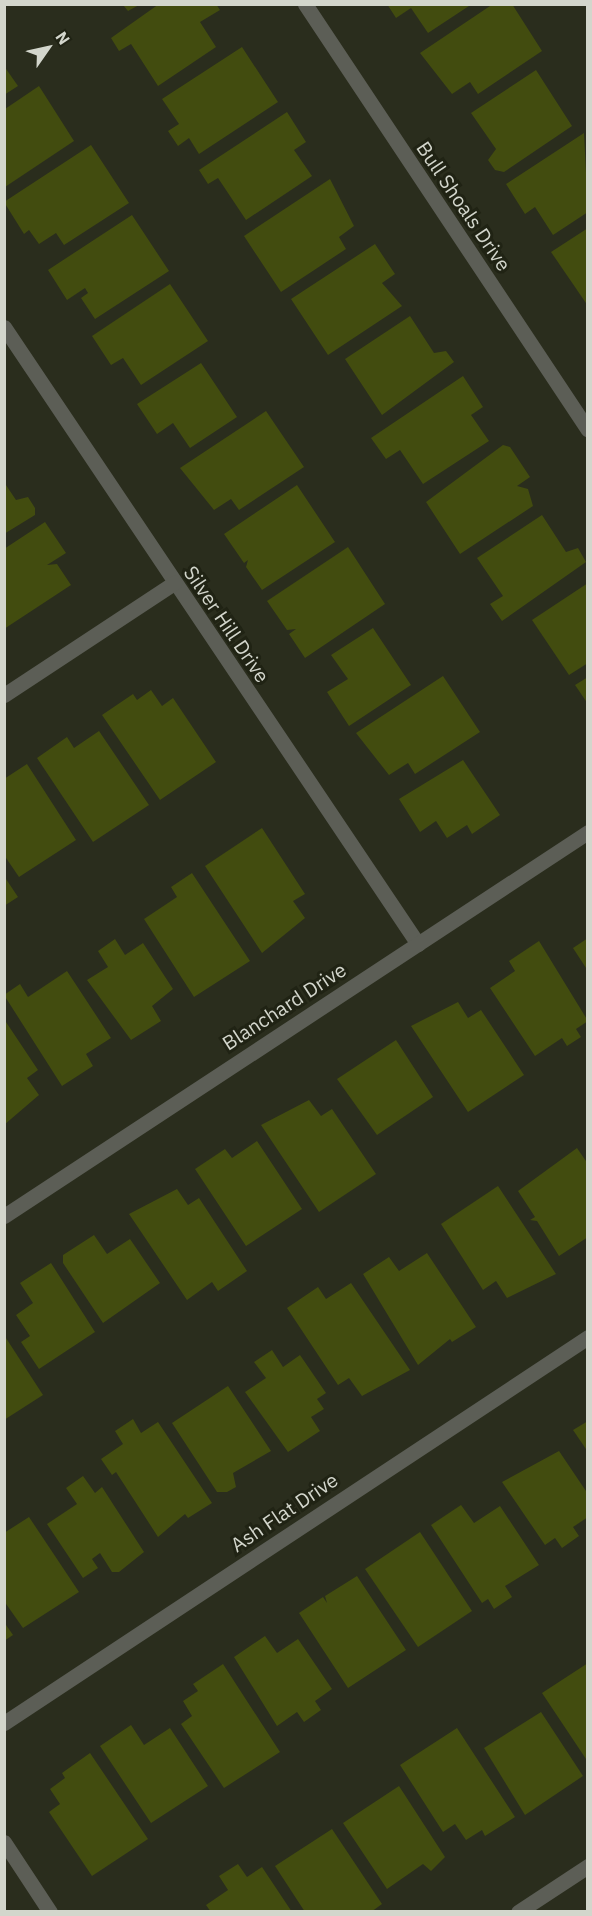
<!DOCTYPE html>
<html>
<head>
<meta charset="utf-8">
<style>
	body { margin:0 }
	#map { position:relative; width:592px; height:1916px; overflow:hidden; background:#2a2d1d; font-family:"IBM Plex Sans",sans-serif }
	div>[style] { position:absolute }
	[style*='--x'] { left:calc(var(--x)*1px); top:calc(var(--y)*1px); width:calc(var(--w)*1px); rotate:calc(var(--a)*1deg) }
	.building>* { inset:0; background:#424c0f }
	.minor>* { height:15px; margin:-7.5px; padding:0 7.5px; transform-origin:7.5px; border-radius:7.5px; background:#5c5e56 }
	span { translate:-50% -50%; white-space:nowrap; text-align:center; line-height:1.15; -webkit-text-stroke:6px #202314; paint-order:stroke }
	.street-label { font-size:20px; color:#d3d6cc }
	.frame { position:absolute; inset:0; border:6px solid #d3d6cc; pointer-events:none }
	.north { position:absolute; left:18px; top:18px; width:60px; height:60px; -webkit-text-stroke:4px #202314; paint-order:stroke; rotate:56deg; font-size:16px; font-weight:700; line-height:24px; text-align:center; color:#d3d6cc }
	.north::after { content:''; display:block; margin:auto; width:21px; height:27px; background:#d3d6cc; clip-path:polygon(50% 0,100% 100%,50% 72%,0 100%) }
</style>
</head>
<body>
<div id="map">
	<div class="building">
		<i style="clip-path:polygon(159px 4px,216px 4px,220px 10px,200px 22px,216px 47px,158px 86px,131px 44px,119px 51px,111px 38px)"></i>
		<i style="clip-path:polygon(387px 4px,472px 4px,428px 33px,411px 8px,396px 18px)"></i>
		<i style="clip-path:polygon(493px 4px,512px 4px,542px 51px,478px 94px,470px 82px,452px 94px,420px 53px)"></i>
		<i style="clip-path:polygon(123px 5px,139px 5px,128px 11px)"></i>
		<i style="clip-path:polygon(242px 47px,278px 102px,199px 154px,189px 138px,178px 146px,168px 131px,179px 124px,162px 99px)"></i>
		<i style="clip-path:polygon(4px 66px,18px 86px,4px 95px)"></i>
		<i style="clip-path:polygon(536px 70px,572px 126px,504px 172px,495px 170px,488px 160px,496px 149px,471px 113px)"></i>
		<i style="clip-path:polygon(39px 86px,74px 141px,5px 187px,5px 109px)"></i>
		<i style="clip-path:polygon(287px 112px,306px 142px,294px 150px,312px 176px,246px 220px,218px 178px,208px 184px,199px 170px)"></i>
		<i style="clip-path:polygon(584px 133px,588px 212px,553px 235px,535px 207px,525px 214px,506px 184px)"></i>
		<i style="clip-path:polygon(91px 145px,129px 203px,64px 245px,56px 233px,39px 244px,29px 230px,24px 234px,4px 202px)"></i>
		<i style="clip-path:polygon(330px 179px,354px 226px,339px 237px,346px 249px,281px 292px,244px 236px)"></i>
		<i style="clip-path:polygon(132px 215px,169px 271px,95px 319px,81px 298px,88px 293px,85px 288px,67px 300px,48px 270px)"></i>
		<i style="clip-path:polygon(588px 228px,588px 306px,551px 252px)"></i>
		<i style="clip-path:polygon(375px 244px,395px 274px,382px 283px,402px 306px,328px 355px,291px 299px)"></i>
		<i style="clip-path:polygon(170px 284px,208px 341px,141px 385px,123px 358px,111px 365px,92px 336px)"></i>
		<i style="clip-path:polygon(410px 316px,434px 353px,446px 351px,454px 362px,382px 415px,345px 359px)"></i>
		<i style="clip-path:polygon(201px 363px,237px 417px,190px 448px,173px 423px,157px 434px,137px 404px)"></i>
		<i style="clip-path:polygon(463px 376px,483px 407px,471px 415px,489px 441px,423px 484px,400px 450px,386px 459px,371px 438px)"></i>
		<i style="clip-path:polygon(266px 411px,304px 467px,239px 510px,231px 499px,214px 510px,180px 468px)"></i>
		<i style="clip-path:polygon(503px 445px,510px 447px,530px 477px,517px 486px,528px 489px,533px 506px,460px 554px,426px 502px)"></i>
		<i style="clip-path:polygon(4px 482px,16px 500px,28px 497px,35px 508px,35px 515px,4px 534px)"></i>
		<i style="clip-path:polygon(297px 485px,335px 542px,262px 590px,246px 567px,248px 560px,244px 563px,224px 534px)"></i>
		<i style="clip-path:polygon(542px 515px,566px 552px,578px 548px,586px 562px,502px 621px,490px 604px,503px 596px,477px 558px)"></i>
		<i style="clip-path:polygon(45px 522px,66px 553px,47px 565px,57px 564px,71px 585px,4px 629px,4px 549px)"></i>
		<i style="clip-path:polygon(348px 547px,385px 604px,305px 658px,289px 634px,296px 629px,287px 630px,267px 601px)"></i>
		<i style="clip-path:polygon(588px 583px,588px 663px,569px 675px,532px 620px)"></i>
		<i style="clip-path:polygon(373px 628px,411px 685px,349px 726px,327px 692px,348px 679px,331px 655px)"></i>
		<i style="clip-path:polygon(443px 676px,480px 732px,415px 774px,408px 763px,389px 775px,356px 733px)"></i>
		<i style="clip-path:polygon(588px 677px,588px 704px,575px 685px)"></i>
		<i style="clip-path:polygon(151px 690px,162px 706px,173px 698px,216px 762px,160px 800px,102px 715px,133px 694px,137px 700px)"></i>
		<i style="clip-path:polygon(99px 731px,149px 805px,93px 842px,37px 758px,67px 737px,74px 748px)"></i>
		<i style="clip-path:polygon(463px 760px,500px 815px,472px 834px,467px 825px,447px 838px,436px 821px,420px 832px,399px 799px)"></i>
		<i style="clip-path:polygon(27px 764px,76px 840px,19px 877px,4px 855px,4px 779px)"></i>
		<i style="clip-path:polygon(262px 828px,305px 894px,293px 901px,305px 918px,262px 953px,205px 866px)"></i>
		<i style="clip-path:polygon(192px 873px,250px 961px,194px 997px,144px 919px,177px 897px,171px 887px)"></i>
		<i style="clip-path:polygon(4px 876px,18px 897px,4px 906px)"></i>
		<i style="clip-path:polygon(588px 938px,588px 971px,573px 948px)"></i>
		<i style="clip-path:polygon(115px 939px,125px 955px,143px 943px,173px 989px,152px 1006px,161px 1021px,131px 1040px,87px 980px,108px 967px,98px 951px)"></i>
		<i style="clip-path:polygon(539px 941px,588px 1021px,576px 1029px,581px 1037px,567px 1046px,562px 1038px,535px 1056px,490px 988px,515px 971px,509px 961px)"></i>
		<i style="clip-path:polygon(67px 971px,111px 1038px,86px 1054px,93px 1066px,62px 1086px,4px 995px,20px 984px,28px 997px)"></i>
		<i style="clip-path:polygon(458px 1002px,468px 1018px,481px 1010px,524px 1075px,468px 1112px,411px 1026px)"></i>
		<i style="clip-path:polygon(4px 1019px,38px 1070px,27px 1078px,39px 1095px,4px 1125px)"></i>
		<i style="clip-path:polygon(396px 1040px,433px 1097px,377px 1135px,337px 1079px)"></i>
		<i style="clip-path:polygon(309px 1100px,321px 1116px,332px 1109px,376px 1174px,319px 1212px,261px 1125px)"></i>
		<i style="clip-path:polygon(257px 1141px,302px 1209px,246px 1246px,195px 1169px,225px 1149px,232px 1158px)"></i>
		<i style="clip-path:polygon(577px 1148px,588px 1164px,588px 1237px,559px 1256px,537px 1221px,530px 1220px,535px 1217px,518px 1191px)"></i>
		<i style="clip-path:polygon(498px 1186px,556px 1274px,507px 1298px,496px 1281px,483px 1290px,441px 1224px)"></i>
		<i style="clip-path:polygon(177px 1189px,188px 1205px,199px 1198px,247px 1271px,218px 1291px,212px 1282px,187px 1300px,129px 1214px)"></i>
		<i style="clip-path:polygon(94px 1235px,107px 1254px,130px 1239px,160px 1283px,103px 1323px,63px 1263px,63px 1255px)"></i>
		<i style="clip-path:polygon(427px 1253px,476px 1327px,452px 1342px,450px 1339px,418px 1365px,363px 1274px,389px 1257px,399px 1271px)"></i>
		<i style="clip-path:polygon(51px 1263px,95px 1332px,39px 1369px,21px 1342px,30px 1336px,16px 1315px,33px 1303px,20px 1283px)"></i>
		<i style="clip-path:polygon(351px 1283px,410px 1370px,362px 1396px,349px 1378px,338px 1385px,287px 1308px,318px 1287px,326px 1299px)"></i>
		<i style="clip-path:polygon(4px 1335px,43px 1395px,4px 1420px)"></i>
		<i style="clip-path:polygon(272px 1350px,283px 1367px,300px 1355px,326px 1393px,317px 1399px,324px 1409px,311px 1417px,320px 1431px,288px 1452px,245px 1392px,266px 1378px,254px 1362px)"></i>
		<i style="clip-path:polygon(228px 1386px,271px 1451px,233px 1473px,236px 1487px,227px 1492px,217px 1492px,172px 1423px)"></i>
		<i style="clip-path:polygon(133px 1419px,141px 1433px,158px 1422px,212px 1503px,188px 1518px,185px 1514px,158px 1537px,116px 1472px,112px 1475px,101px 1459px,123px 1444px,115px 1431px)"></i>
		<i style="clip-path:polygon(588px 1421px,588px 1452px,573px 1430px)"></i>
		<i style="clip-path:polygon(559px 1451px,588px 1494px,588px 1517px,573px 1527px,579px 1536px,562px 1548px,555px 1538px,545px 1545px,502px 1482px)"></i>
		<i style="clip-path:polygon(83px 1476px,95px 1493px,102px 1487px,144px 1552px,119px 1572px,112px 1572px,100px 1553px,92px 1559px,98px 1568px,83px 1578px,47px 1524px,77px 1504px,66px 1488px)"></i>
		<i style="clip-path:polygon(461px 1505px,474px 1523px,500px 1506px,539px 1565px,505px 1586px,512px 1597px,494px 1609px,488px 1599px,482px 1603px,431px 1525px)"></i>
		<i style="clip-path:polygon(29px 1517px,79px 1592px,23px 1628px,4px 1601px,4px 1533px)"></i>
		<i style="clip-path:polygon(420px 1532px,472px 1611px,418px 1647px,365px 1569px)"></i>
		<i style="clip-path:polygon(357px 1576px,406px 1650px,348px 1688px,299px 1613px,323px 1597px,327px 1603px,325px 1596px)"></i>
		<i style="clip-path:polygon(4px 1622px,13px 1635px,4px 1641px)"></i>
		<i style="clip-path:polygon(265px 1636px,277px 1653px,298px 1639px,332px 1689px,315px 1701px,321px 1710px,304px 1722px,297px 1712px,277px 1726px,234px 1657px)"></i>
		<i style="clip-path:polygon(588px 1663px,588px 1762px,542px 1693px)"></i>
		<i style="clip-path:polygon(223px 1664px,280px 1752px,224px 1788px,181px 1724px,192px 1716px,183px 1701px,198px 1691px,193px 1684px)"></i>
		<i style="clip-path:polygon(541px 1712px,583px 1776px,525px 1815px,484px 1748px)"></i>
		<i style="clip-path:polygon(131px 1725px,144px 1745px,170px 1728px,208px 1786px,151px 1823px,100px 1746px)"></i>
		<i style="clip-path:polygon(457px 1728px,515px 1817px,485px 1836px,482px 1830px,466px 1840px,455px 1824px,443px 1832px,400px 1765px)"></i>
		<i style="clip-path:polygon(90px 1753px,148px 1839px,92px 1876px,49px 1812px,60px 1804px,50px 1789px,65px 1778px,62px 1773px)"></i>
		<i style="clip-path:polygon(399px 1786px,445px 1857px,431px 1871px,423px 1864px,387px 1889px,343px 1823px)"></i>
		<i style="clip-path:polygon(332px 1829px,382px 1904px,371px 1912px,305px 1912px,275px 1866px)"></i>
		<i style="clip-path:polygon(238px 1864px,247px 1877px,262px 1867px,292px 1912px,211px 1912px,206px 1905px,228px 1890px,219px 1876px)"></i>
	</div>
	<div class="minor">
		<i style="--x:305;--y:4;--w:511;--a:56.4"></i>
		<i style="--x:4;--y:327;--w:743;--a:56.14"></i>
		<i style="--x:4;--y:695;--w:204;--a:-33.4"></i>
		<i style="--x:4;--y:1216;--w:699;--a:-33.33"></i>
		<i style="--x:4;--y:1723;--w:700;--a:-33.46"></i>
		<i style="--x:4;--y:1842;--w:84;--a:56.7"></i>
		<i style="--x:518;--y:1912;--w:84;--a:-33.3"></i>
	</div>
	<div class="street-label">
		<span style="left:464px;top:206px;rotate:56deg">Bull Shoals Drive</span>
		<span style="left:227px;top:624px;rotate:56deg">Silver Hill Drive</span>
		<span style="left:284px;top:1006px;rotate:-33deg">Blanchard Drive</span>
		<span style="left:284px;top:1512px;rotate:-34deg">Ash Flat Drive</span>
	</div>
	<div class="frame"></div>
	<div class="north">N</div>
</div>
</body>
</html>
